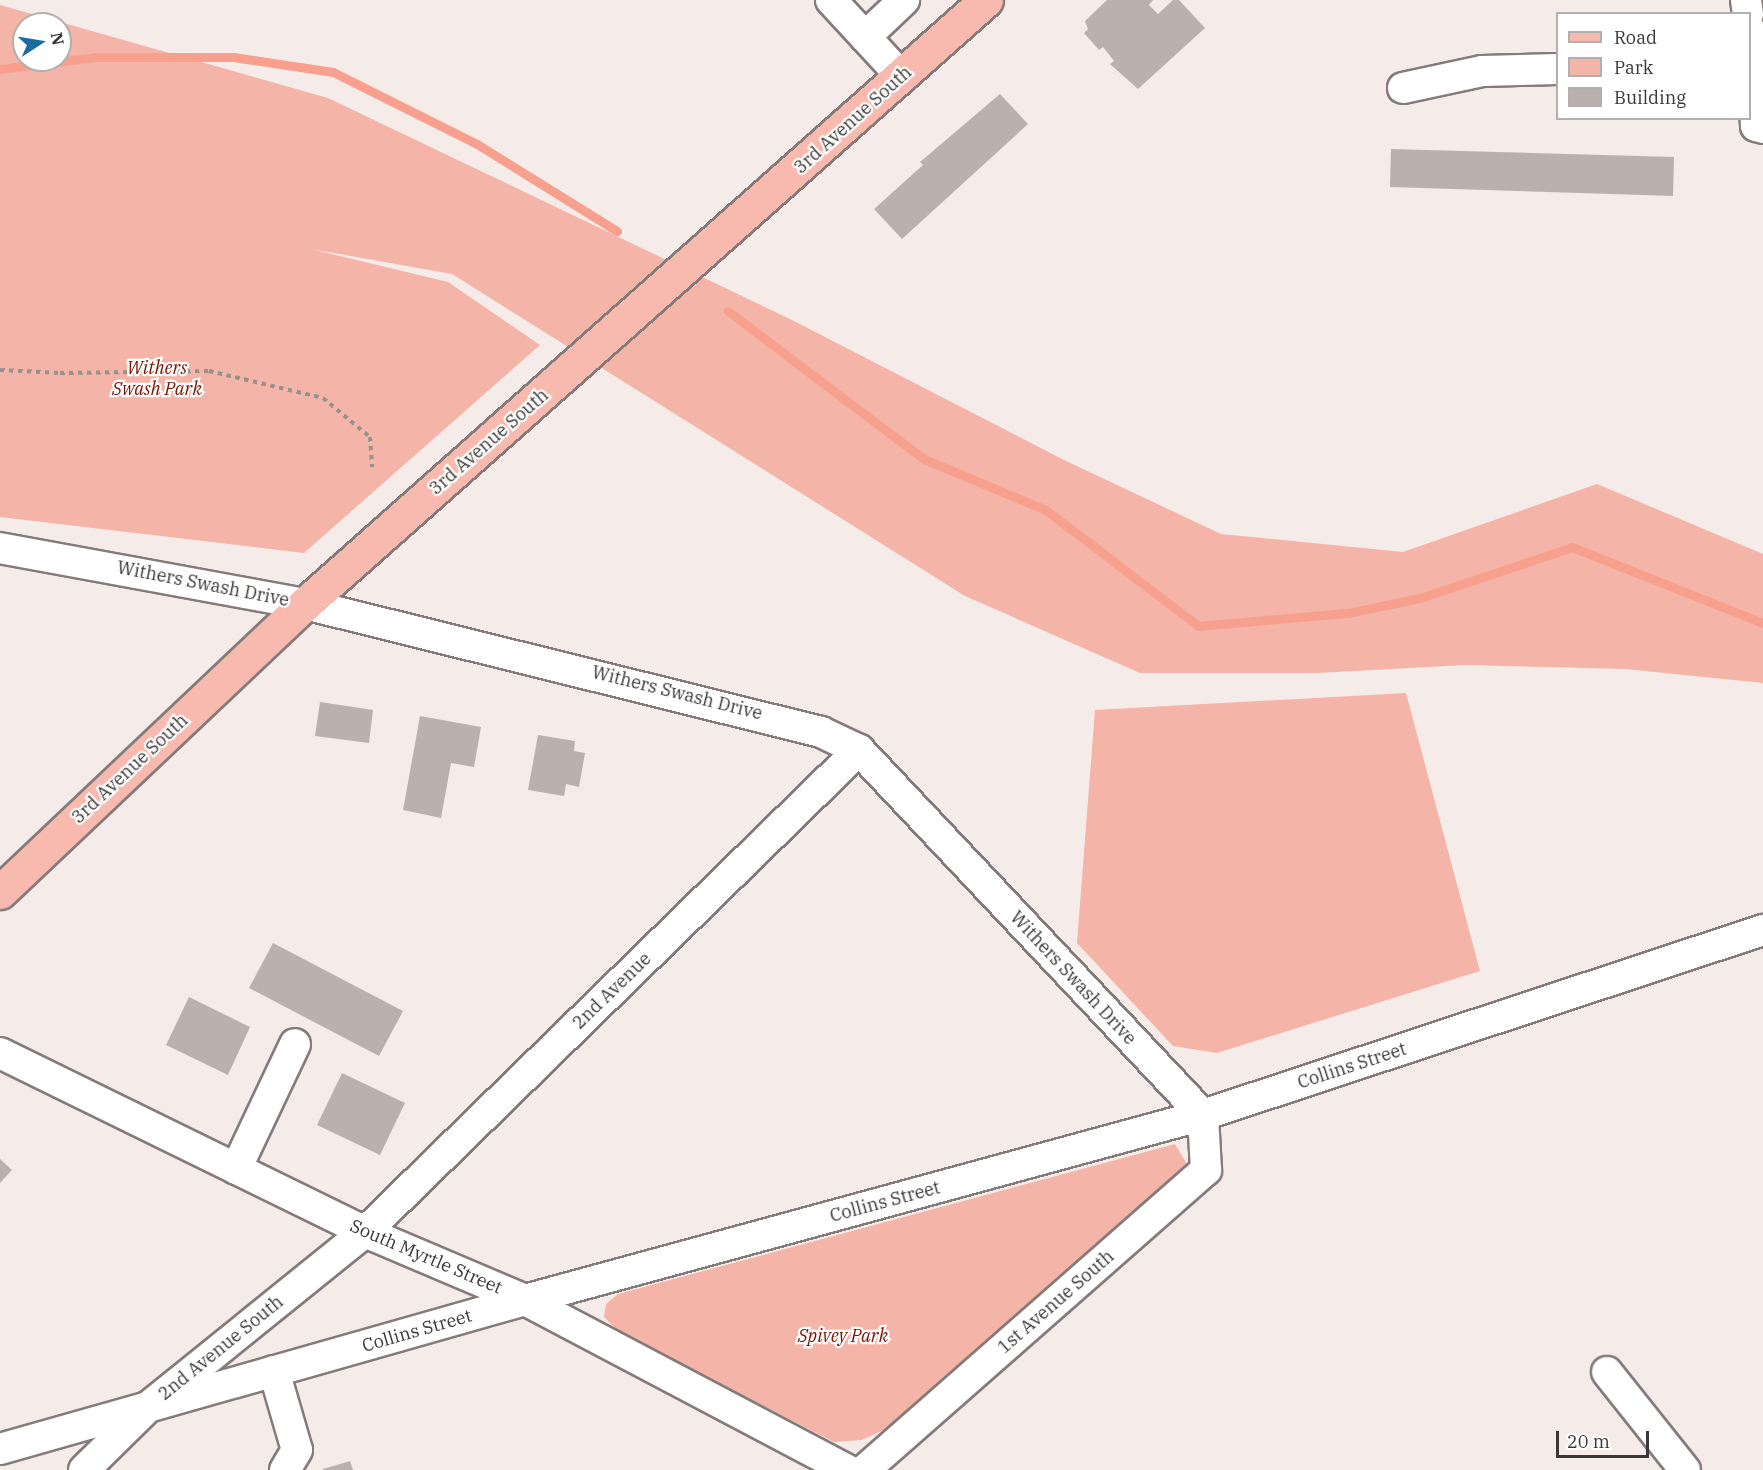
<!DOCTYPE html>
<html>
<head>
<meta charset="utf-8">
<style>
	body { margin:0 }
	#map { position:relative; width:1763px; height:1470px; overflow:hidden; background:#f5ecea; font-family:"IBM Plex Serif",serif }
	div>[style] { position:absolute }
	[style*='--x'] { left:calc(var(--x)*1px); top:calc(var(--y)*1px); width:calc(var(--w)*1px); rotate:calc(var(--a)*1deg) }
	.green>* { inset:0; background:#f4b4a7 }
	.stream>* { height:9px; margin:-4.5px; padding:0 4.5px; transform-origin:4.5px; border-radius:4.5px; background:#f7a08e }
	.building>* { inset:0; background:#bab1af }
	.path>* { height:4px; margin-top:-2px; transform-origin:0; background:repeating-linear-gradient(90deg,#97918f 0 4.5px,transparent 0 9px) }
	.roads { filter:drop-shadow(2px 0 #847b7a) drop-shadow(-2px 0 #847b7a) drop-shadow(0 2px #847b7a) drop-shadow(0 -2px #847b7a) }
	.minor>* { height:30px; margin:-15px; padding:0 15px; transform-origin:15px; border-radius:15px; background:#fff }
	.major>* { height:33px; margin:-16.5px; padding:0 16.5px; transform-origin:16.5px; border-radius:16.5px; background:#f8baae }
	span { translate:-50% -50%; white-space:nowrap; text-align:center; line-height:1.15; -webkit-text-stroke:4.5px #fff; paint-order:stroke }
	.street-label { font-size:18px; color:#3b3837 }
	.park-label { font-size:18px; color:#7a1303; font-style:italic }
	.legend { position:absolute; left:1556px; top:12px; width:195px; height:108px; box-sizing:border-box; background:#fff; border:2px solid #b1afaf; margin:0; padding:8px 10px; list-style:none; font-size:18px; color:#3b3837 }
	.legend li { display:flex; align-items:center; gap:12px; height:30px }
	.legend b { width:30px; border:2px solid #b1afaf }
	.north { position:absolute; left:12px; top:12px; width:60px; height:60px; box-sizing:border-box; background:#fff; border:2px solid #b1afaf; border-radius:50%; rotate:78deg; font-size:16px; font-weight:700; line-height:24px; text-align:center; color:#3b3837 }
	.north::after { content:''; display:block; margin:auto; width:21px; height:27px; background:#1b6b9d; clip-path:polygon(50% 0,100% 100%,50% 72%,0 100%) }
	.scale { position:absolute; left:1556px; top:1431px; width:93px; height:27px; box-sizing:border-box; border:3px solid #3b3837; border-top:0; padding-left:8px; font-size:18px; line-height:21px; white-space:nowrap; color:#3b3837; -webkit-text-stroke:4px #fff; paint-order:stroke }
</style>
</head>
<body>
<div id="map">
	<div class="green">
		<i style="clip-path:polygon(evenodd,0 5px,328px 98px,792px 320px,1064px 460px,1221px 534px,1403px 552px,1597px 484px,1763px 554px,1763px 683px,1625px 669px,1465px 665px,1318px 673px,1140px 673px,965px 596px,452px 274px,311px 249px,448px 282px,540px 345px,304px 553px,0 517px,0 5px,24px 24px,60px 24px,60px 60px,24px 60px,24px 24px)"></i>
		<i style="clip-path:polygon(1406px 693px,1480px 971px,1217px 1053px,1173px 1046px,1077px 943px,1095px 710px)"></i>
		<i style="clip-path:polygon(1175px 1144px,1188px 1166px,886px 1429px,862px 1440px,834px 1442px,620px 1333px,604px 1317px,606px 1304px,618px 1294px)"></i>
	</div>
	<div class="stream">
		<i style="--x:0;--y:69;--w:98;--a:-7.1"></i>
		<i style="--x:97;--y:57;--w:136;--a:0"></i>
		<i style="--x:233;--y:57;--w:101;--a:8.5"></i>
		<i style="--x:333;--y:72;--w:161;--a:26.6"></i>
		<i style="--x:477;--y:144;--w:165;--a:31.9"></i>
		<i style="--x:728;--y:311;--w:246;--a:37.1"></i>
		<i style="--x:924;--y:459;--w:132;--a:22.7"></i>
		<i style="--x:1046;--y:510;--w:191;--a:37.3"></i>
		<i style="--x:1198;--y:626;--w:151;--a:-5"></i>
		<i style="--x:1348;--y:613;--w:74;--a:-11.8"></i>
		<i style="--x:1420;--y:598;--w:160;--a:-18.5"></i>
		<i style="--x:1572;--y:547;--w:206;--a:21.7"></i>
	</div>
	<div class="building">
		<i style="clip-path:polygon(1107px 0,1153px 0,1149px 5px,1158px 14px,1173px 0,1179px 0,1205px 28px,1138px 89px,1110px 64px,1114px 61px,1103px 47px,1099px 50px,1084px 33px,1088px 29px,1085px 21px)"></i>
		<i style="clip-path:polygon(1000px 94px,1028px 124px,902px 239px,874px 209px,923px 165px,920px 162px)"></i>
		<i style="clip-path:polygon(1391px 149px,1674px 157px,1673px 196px,1390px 187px)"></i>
		<i style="clip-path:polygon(320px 702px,373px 710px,369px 743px,315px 736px)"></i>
		<i style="clip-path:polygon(420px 716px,481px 727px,474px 767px,451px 763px,441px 818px,403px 810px)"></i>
		<i style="clip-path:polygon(538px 735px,575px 741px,574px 751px,585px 753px,579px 787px,566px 784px,564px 796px,528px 790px)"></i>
		<i style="clip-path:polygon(273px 943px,403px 1011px,379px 1056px,249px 988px)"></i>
		<i style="clip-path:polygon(189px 997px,250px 1027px,228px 1075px,166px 1045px)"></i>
		<i style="clip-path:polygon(342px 1073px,405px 1103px,380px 1155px,317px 1125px)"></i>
		<i style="clip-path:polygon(0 1159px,12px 1170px,0 1183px)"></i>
		<i style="clip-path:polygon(350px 1461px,353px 1470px,323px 1470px,323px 1469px)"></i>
	</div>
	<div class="path">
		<i style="--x:0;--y:370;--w:60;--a:2.9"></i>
		<i style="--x:60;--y:373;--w:149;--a:-0.8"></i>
		<i style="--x:209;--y:371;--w:117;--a:13.3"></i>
		<i style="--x:323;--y:398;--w:61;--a:39.7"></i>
		<i style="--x:370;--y:437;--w:30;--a:86"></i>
	</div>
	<div class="roads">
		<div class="minor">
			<i style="--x:831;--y:0;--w:105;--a:47.3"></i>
			<i style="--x:1746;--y:0;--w:14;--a:82"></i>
			<i style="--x:1750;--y:30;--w:96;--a:86.4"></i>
			<i style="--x:1756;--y:126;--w:7;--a:16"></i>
			<i style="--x:865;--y:37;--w:54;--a:-43.5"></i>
			<i style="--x:1403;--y:88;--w:81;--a:-12.1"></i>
			<i style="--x:1482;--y:71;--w:76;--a:-1.5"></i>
			<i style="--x:0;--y:548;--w:310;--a:10.4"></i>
			<i style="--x:305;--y:604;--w:532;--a:13.93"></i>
			<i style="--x:821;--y:732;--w:42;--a:25.3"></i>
			<i style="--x:859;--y:750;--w:502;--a:46.7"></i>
			<i style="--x:1203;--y:1115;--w:55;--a:86.9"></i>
			<i style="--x:1206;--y:1170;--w:455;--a:138.7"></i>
			<i style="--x:0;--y:1053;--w:407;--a:26.1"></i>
			<i style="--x:365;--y:1232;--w:174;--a:23"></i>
			<i style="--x:525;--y:1300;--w:365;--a:27.8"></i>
			<i style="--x:236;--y:1169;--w:138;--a:-64.7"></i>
			<i style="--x:274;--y:1371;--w:82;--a:73.8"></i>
			<i style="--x:297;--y:1450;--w:23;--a:121"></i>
			<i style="--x:1607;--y:1372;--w:125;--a:51.5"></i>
			<i style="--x:0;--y:1449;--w:546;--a:-15.84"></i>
			<i style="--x:525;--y:1300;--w:703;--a:-15.26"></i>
			<i style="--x:1203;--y:1115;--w:590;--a:-18.28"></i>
			<i style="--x:84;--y:1470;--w:90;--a:-44.5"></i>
			<i style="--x:148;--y:1407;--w:279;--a:-38.9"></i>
			<i style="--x:365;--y:1232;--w:690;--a:-44.3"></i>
		</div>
		<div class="major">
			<i style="--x:0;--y:892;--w:419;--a:-43.4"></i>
			<i style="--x:305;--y:604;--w:910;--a:-41.57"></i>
		</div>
	</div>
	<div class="street-label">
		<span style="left:853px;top:120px;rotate:-42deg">3rd Avenue South</span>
		<span style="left:489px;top:442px;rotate:-41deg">3rd Avenue South</span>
		<span style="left:203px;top:584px;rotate:11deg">Withers Swash Drive</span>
		<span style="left:677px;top:693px;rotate:14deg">Withers Swash Drive</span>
		<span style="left:130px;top:769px;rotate:-43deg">3rd Avenue South</span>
		<span style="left:1073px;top:978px;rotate:47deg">Withers Swash Drive</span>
		<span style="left:612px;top:991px;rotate:-44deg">2nd Avenue</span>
		<span style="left:1352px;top:1066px;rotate:-18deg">Collins Street</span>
		<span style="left:885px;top:1202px;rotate:-15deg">Collins Street</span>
		<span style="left:426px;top:1257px;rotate:23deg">South Myrtle Street</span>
		<span style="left:1056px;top:1302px;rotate:-41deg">1st Avenue South</span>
		<span style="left:417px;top:1331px;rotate:-16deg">Collins Street</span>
		<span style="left:221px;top:1348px;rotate:-39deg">2nd Avenue South</span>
	</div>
	<div class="park-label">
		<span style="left:157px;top:379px">Withers<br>Swash Park</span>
		<span style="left:843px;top:1336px">Spivey Park</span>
	</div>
	<ul class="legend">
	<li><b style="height:8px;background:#f8baae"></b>Road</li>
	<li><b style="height:16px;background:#f4b4a7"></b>Park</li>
	<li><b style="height:16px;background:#bab1af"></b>Building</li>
	</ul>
	<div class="north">N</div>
	<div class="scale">20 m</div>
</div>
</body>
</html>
